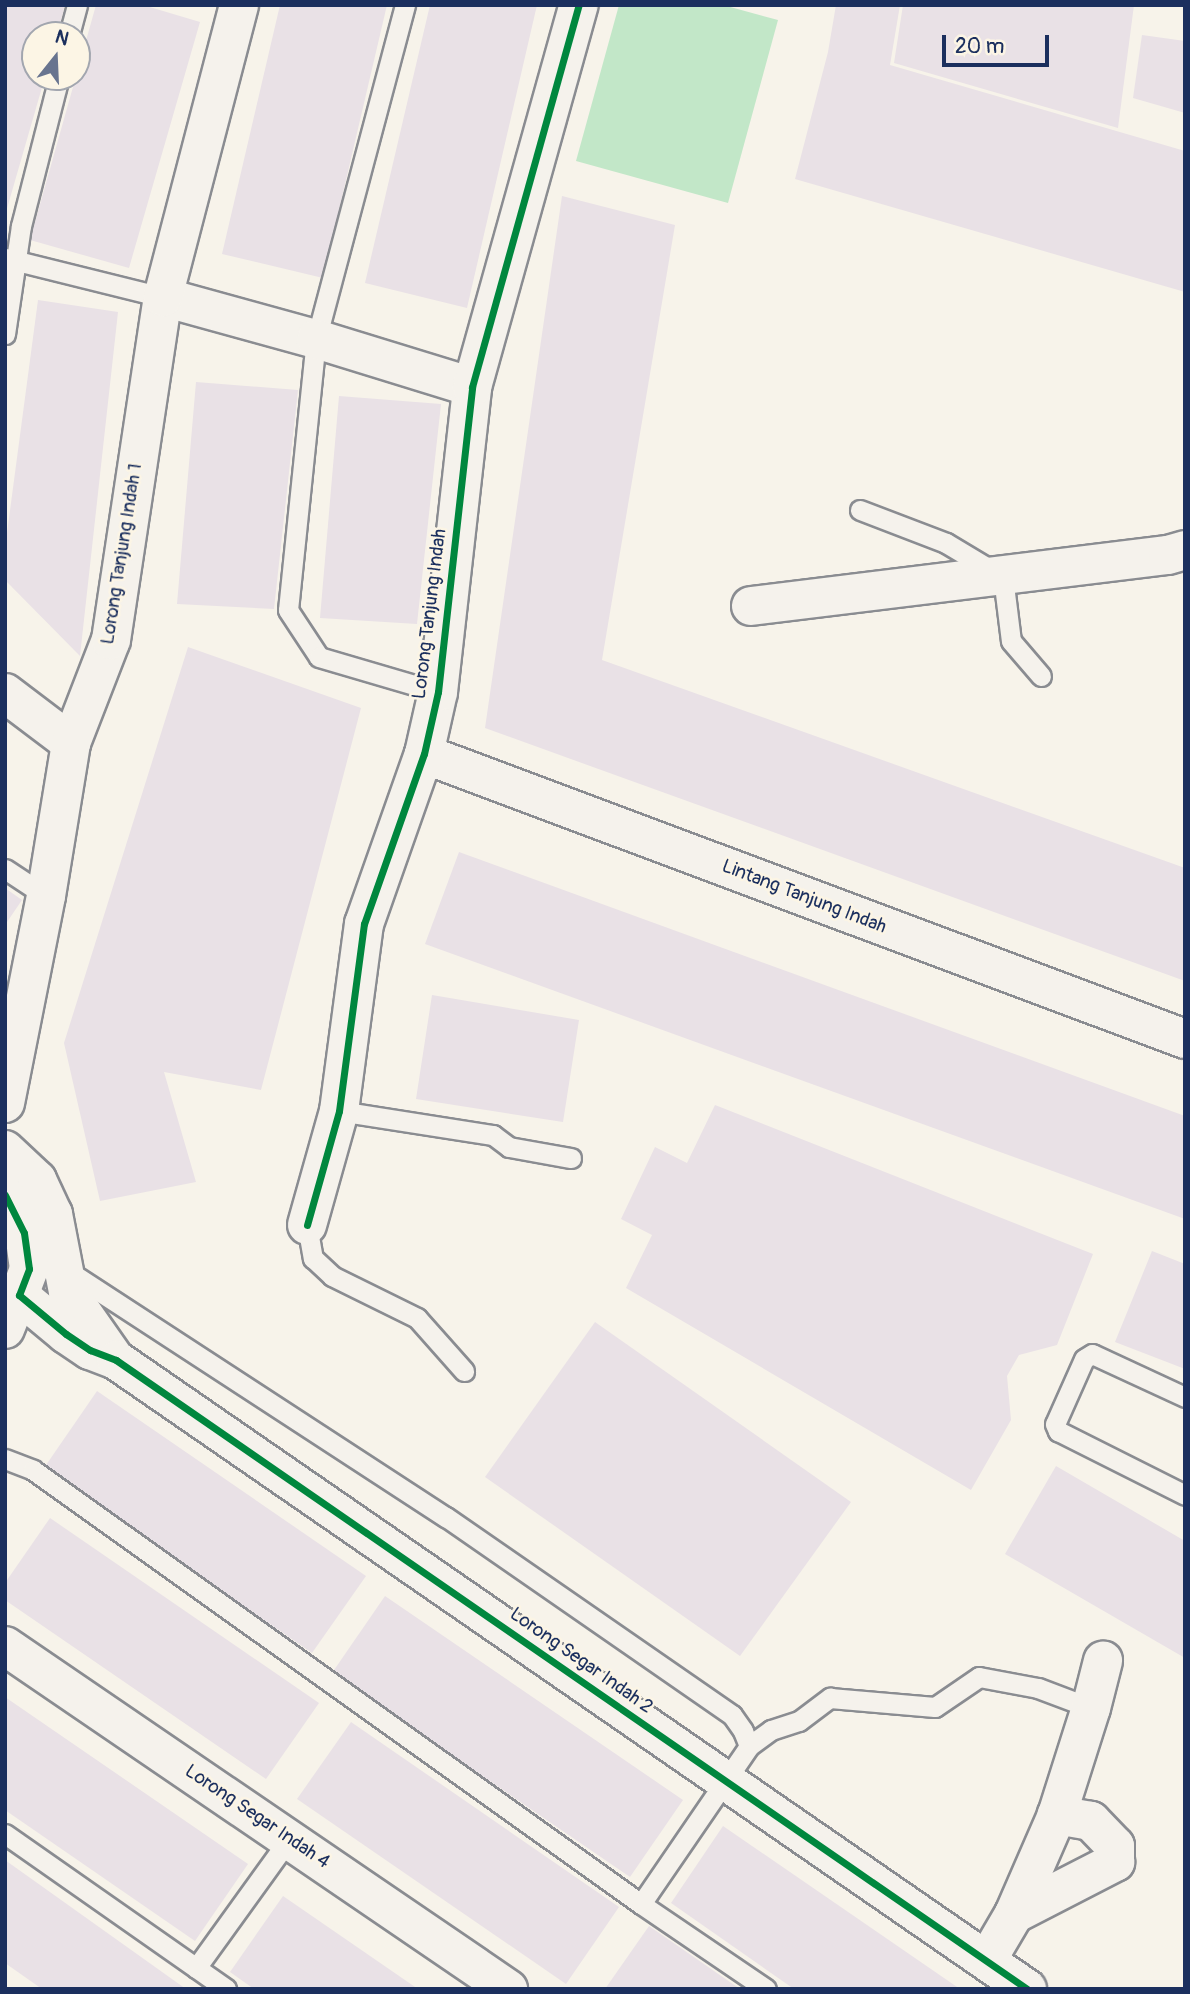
<!DOCTYPE html>
<html>
<head>
<meta charset="utf-8">
<style>
	body { margin:0 }
	#map { position:relative; width:1190px; height:1994px; overflow:hidden; background:#f7f3ea; font-family:Pangolin,sans-serif }
	div>[style] { position:absolute }
	[style*='--x'] { left:calc(var(--x)*1px); top:calc(var(--y)*1px); width:calc(var(--w)*1px); rotate:calc(var(--a)*1deg) }
	.green>* { inset:0; background:#c2e7c8 }
	.building>* { inset:0; background:#e9e1e6 }
	.roads { filter:drop-shadow(2px 0 #8a8c91) drop-shadow(-2px 0 #8a8c91) drop-shadow(0 2px #8a8c91) drop-shadow(0 -2px #8a8c91) }
	.service>* { height:19px; margin:-9.5px; padding:0 9.5px; transform-origin:9.5px; border-radius:9.5px; background:#f5f2ec }
	.minor>* { height:38px; margin:-19px; padding:0 19px; transform-origin:19px; border-radius:19px; background:#f5f2ec }
	.tertiary>* { height:38px; margin:-19px; padding:0 19px; transform-origin:19px; border-radius:19px; background:#f5f2ec }
	.cycleway>* { height:7px; margin:-3.5px; padding:0 3.5px; transform-origin:3.5px; border-radius:3.5px; background:#00873e }
	span { translate:-50% -50%; white-space:nowrap; text-align:center; line-height:1.15; -webkit-text-stroke:5px #fcf5e5; paint-order:stroke }
	.street-label { font-size:19px; color:#1b2f5e }
	.frame { position:absolute; inset:0; border:7px solid #1b2f5e; pointer-events:none }
	.north { position:absolute; left:21px; top:21px; width:70px; height:70px; box-sizing:border-box; background:#fcf5e5; border:2px solid #a2a6af; border-radius:50%; rotate:18deg; font-size:19px; font-weight:700; line-height:28px; text-align:center; color:#1b2f5e }
	.north::after { content:''; display:block; margin:auto; width:24px; height:32px; background:#68748f; clip-path:polygon(50% 0,100% 100%,50% 72%,0 100%) }
	.scale { position:absolute; left:942px; top:35px; width:107px; height:32px; box-sizing:border-box; border:4px solid #1b2f5e; border-top:0; padding-left:9px; font-size:21px; line-height:24px; white-space:nowrap; color:#1b2f5e; -webkit-text-stroke:5px #fcf5e5; paint-order:stroke }
</style>
</head>
<body>
<div id="map">
	<div class="green">
		<i style="clip-path:polygon(619px 5px,723px 5px,778px 20px,728px 203px,576px 161px)"></i>
	</div>
	<div class="building">
		<i style="clip-path:polygon(5px 5px,65px 5px,57px 35px,35px 35px,35px 77px,45px 77px,6px 212px)"></i>
		<i style="clip-path:polygon(96px 5px,143px 5px,200px 22px,129px 268px,30px 240px)"></i>
		<i style="clip-path:polygon(280px 5px,387px 5px,323px 278px,222px 254px)"></i>
		<i style="clip-path:polygon(430px 5px,537px 5px,467px 308px,365px 283px)"></i>
		<i style="clip-path:polygon(836px 5px,900px 5px,890px 65px,1185px 151px,1185px 292px,795px 179px,828px 52px)"></i>
		<i style="clip-path:polygon(903px 5px,1134px 5px,1118px 128px,894px 63px)"></i>
		<i style="clip-path:polygon(1142px 35px,1185px 41px,1185px 113px,1133px 98px)"></i>
		<i style="clip-path:polygon(562px 196px,675px 225px,602px 660px,1185px 868px,1185px 981px,485px 728px)"></i>
		<i style="clip-path:polygon(38px 300px,118px 312px,80px 656px,5px 580px,5px 548px)"></i>
		<i style="clip-path:polygon(196px 382px,298px 390px,274px 609px,177px 604px)"></i>
		<i style="clip-path:polygon(339px 396px,441px 404px,417px 624px,320px 618px)"></i>
		<i style="clip-path:polygon(188px 647px,361px 708px,261px 1090px,164px 1072px,196px 1182px,100px 1201px,64px 1043px)"></i>
		<i style="clip-path:polygon(459px 852px,1185px 1116px,1185px 1219px,425px 944px)"></i>
		<i style="clip-path:polygon(5px 888px,22px 900px,5px 925px)"></i>
		<i style="clip-path:polygon(432px 995px,579px 1020px,563px 1122px,416px 1099px)"></i>
		<i style="clip-path:polygon(715px 1105px,1093px 1254px,1057px 1345px,1019px 1355px,1007px 1376px,1011px 1420px,971px 1490px,626px 1288px,652px 1235px,621px 1219px,655px 1147px,687px 1163px)"></i>
		<i style="clip-path:polygon(1152px 1251px,1185px 1264px,1185px 1369px,1115px 1342px)"></i>
		<i style="clip-path:polygon(595px 1322px,851px 1502px,740px 1656px,485px 1477px)"></i>
		<i style="clip-path:polygon(97px 1391px,366px 1576px,312px 1653px,44px 1468px)"></i>
		<i style="clip-path:polygon(1056px 1466px,1185px 1541px,1185px 1658px,1005px 1554px)"></i>
		<i style="clip-path:polygon(50px 1518px,319px 1703px,266px 1779px,5px 1600px,5px 1583px)"></i>
		<i style="clip-path:polygon(385px 1596px,683px 1800px,630px 1877px,332px 1673px)"></i>
		<i style="clip-path:polygon(5px 1697px,248px 1864px,195px 1941px,5px 1810px)"></i>
		<i style="clip-path:polygon(351px 1722px,619px 1907px,566px 1984px,297px 1799px)"></i>
		<i style="clip-path:polygon(723px 1826px,960px 1989px,794px 1989px,671px 1903px)"></i>
		<i style="clip-path:polygon(5px 1860px,186px 1989px,42px 1989px,5px 1963px)"></i>
		<i style="clip-path:polygon(283px 1896px,418px 1989px,254px 1989px,230px 1972px)"></i>
		<i style="clip-path:polygon(649px 1926px,740px 1989px,605px 1989px)"></i>
	</div>
	<div class="roads">
		<div class="service">
			<i style="--x:405;--y:5;--w:346;--a:104.9"></i>
			<i style="--x:316;--y:339;--w:272;--a:95.9"></i>
			<i style="--x:288;--y:610;--w:56;--a:56.6"></i>
			<i style="--x:319;--y:657;--w:124;--a:16.4"></i>
			<i style="--x:69;--y:35;--w:31;--a:-75"></i>
			<i style="--x:5;--y:258;--w:163;--a:13.9"></i>
			<i style="--x:5;--y:334;--w:109;--a:-81.6"></i>
			<i style="--x:21;--y:226;--w:154;--a:-75.7"></i>
			<i style="--x:860;--y:510;--w:92;--a:21"></i>
			<i style="--x:946;--y:543;--w:66;--a:30.8"></i>
			<i style="--x:1003;--y:577;--w:64;--a:82.9"></i>
			<i style="--x:1011;--y:641;--w:46;--a:49.4"></i>
			<i style="--x:5;--y:869;--w:49;--a:33.4"></i>
			<i style="--x:339;--y:1111;--w:156;--a:8.9"></i>
			<i style="--x:493;--y:1135;--w:20;--a:37"></i>
			<i style="--x:509;--y:1147;--w:63;--a:10.1"></i>
			<i style="--x:307;--y:1225;--w:34;--a:80"></i>
			<i style="--x:313;--y:1258;--w:26;--a:43"></i>
			<i style="--x:332;--y:1276;--w:95;--a:26.3"></i>
			<i style="--x:417;--y:1318;--w:71;--a:48.4"></i>
			<i style="--x:65;--y:1269;--w:455;--a:33.1"></i>
			<i style="--x:446;--y:1517;--w:348;--a:34.7"></i>
			<i style="--x:732;--y:1715;--w:19;--a:55"></i>
			<i style="--x:743;--y:1731;--w:16;--a:68"></i>
			<i style="--x:1185;--y:1397;--w:102;--a:-155.2"></i>
			<i style="--x:1092;--y:1354;--w:9;--a:148"></i>
			<i style="--x:1084;--y:1359;--w:71;--a:114"></i>
			<i style="--x:1055;--y:1424;--w:8;--a:67"></i>
			<i style="--x:1058;--y:1431;--w:142;--a:26.7"></i>
			<i style="--x:5;--y:1459;--w:30;--a:21"></i>
			<i style="--x:33;--y:1470;--w:747;--a:35.52"></i>
			<i style="--x:641;--y:1904;--w:151;--a:34.2"></i>
			<i style="--x:5;--y:1834;--w:270;--a:35"></i>
			<i style="--x:641;--y:1904;--w:191;--a:-55.6"></i>
			<i style="--x:749;--y:1746;--w:27;--a:-36"></i>
			<i style="--x:771;--y:1730;--w:29;--a:-18"></i>
			<i style="--x:799;--y:1721;--w:39;--a:-37"></i>
			<i style="--x:830;--y:1698;--w:105;--a:4.9"></i>
			<i style="--x:935;--y:1707;--w:53;--a:-34.3"></i>
			<i style="--x:979;--y:1677;--w:60;--a:10.6"></i>
			<i style="--x:1038;--y:1688;--w:57;--a:20.7"></i>
			<i style="--x:196;--y:1968;--w:159;--a:-54.2"></i>
		</div>
		<div class="minor">
			<i style="--x:163;--y:297;--w:159;--a:15.4"></i>
			<i style="--x:316;--y:339;--w:163;--a:17.1"></i>
			<i style="--x:751;--y:606;--w:420;--a:-7"></i>
			<i style="--x:1168;--y:555;--w:18;--a:-16"></i>
			<i style="--x:5;--y:693;--w:83;--a:37.1"></i>
			<i style="--x:424;--y:754;--w:813;--a:20.53"></i>
			<i style="--x:5;--y:1103;--w:211;--a:-78.8"></i>
			<i style="--x:46;--y:896;--w:155;--a:-80.7"></i>
			<i style="--x:71;--y:743;--w:110;--a:-68.8"></i>
			<i style="--x:111;--y:640;--w:347;--a:-81.4"></i>
			<i style="--x:163;--y:297;--w:302;--a:-75.4"></i>
			<i style="--x:307;--y:1225;--w:118;--a:-74.3"></i>
			<i style="--x:339;--y:1111;--w:189;--a:-82.4"></i>
			<i style="--x:364;--y:924;--w:180;--a:-70.6"></i>
			<i style="--x:424;--y:754;--w:64;--a:-77.3"></i>
			<i style="--x:438;--y:692;--w:307;--a:-83.6"></i>
			<i style="--x:472;--y:387;--w:397;--a:-74.4"></i>
			<i style="--x:5;--y:1646;--w:609;--a:34.29"></i>
			<i style="--x:1014;--y:1914;--w:114;--a:-27.2"></i>
			<i style="--x:1115;--y:1862;--w:16;--a:-90"></i>
			<i style="--x:1115;--y:1846;--w:35;--a:-134"></i>
			<i style="--x:1091;--y:1821;--w:35;--a:-170"></i>
			<i style="--x:987;--y:1960;--w:53;--a:-59.6"></i>
			<i style="--x:1014;--y:1914;--w:108;--a:-66.5"></i>
			<i style="--x:1057;--y:1815;--w:112;--a:-72.4"></i>
			<i style="--x:1091;--y:1708;--w:49;--a:-75.7"></i>
		</div>
		<div class="tertiary">
			<i style="--x:5;--y:1150;--w:44;--a:43.2"></i>
			<i style="--x:37;--y:1180;--w:38;--a:65"></i>
			<i style="--x:53;--y:1214;--w:79;--a:79.1"></i>
			<i style="--x:68;--y:1292;--w:77;--a:55.1"></i>
			<i style="--x:5;--y:1195;--w:42;--a:63.4"></i>
			<i style="--x:24;--y:1233;--w:36;--a:82"></i>
			<i style="--x:29;--y:1269;--w:28;--a:111"></i>
			<i style="--x:19;--y:1295;--w:61;--a:39.7"></i>
			<i style="--x:66;--y:1334;--w:29;--a:34"></i>
			<i style="--x:90;--y:1350;--w:28;--a:21"></i>
			<i style="--x:116;--y:1360;--w:1107;--a:34.62"></i>
			<i style="--x:5;--y:1329;--w:37;--a:-68"></i>
		</div>
	</div>
	<div class="cycleway">
		<i style="--x:5;--y:1195;--w:42;--a:63.4"></i>
		<i style="--x:24;--y:1233;--w:36;--a:82"></i>
		<i style="--x:29;--y:1269;--w:28;--a:111"></i>
		<i style="--x:19;--y:1295;--w:61;--a:39.7"></i>
		<i style="--x:66;--y:1334;--w:29;--a:34"></i>
		<i style="--x:90;--y:1350;--w:28;--a:21"></i>
		<i style="--x:116;--y:1360;--w:1107;--a:34.62"></i>
		<i style="--x:307;--y:1225;--w:118;--a:-74.3"></i>
		<i style="--x:339;--y:1111;--w:189;--a:-82.4"></i>
		<i style="--x:364;--y:924;--w:180;--a:-70.6"></i>
		<i style="--x:424;--y:754;--w:64;--a:-77.3"></i>
		<i style="--x:438;--y:692;--w:307;--a:-83.6"></i>
		<i style="--x:472;--y:387;--w:397;--a:-74.4"></i>
	</div>
	<div class="street-label">
		<span style="left:122px;top:554px;rotate:-81deg">Lorong Tanjung Indah 1</span>
		<span style="left:430px;top:614px;rotate:-83deg">Lorong Tanjung Indah</span>
		<span style="left:804px;top:897px;rotate:21deg">Lintang Tanjung Indah</span>
		<span style="left:581px;top:1661px;rotate:35deg">Lorong Segar Indah 2</span>
		<span style="left:257px;top:1817px;rotate:34deg">Lorong Segar Indah 4</span>
	</div>
	<div class="frame"></div>
	<div class="north">N</div>
	<div class="scale">20 m</div>
</div>
</body>
</html>
